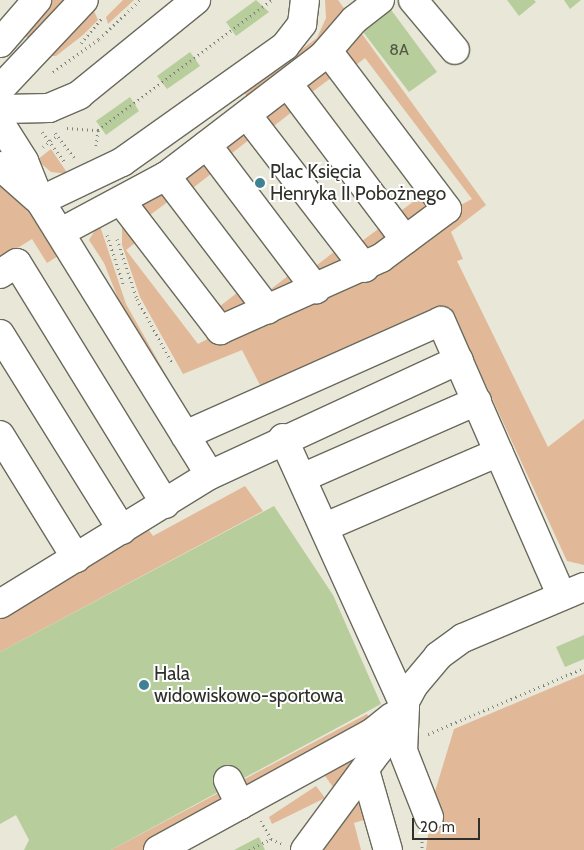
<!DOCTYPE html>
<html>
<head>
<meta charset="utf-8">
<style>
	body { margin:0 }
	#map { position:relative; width:584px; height:850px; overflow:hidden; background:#e8e7d8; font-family:Cabin,sans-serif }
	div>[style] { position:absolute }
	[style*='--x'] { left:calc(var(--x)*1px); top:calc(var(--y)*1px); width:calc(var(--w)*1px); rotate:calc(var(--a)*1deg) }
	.green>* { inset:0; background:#e1b998 }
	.building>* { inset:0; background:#b7ce9c }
	.path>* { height:3px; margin-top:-1.5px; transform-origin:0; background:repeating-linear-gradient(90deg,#848379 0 1px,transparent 0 5px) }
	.roads { filter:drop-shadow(1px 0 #6a6a5d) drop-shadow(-1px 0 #6a6a5d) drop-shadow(0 1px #6a6a5d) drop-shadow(0 -1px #6a6a5d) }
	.minor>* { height:28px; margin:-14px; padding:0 14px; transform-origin:14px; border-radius:14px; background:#fff }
	.dots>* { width:14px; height:14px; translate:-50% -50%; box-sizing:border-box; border:2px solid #fff; border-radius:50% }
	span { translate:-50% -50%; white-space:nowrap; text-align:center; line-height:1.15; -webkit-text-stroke:4px #fff; paint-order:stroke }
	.number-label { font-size:16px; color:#525846 }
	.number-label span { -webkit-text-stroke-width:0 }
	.poi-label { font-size:19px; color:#30302a }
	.left { translate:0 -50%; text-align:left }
	.scale { position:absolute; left:412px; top:818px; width:68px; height:22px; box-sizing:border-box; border:2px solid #30302a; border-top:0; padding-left:6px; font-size:15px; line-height:18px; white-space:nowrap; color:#30302a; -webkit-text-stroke:4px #fff; paint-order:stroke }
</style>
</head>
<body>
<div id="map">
	<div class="green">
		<i style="clip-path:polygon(50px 0,71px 0,32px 42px,19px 30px)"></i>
		<i style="clip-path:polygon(123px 0,134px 0,108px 24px,106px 17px)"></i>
		<i style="clip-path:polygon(325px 0,338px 0,346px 11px,307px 51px,247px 97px,244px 92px,317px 38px,326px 18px)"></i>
		<i style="clip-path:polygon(94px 11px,98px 20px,83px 35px,56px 56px,48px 56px)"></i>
		<i style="clip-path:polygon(357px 27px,486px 205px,451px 232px,463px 259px,457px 261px,548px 447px,584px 419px,584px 565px,567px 561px,450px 307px,261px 387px,242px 350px,183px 374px,140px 297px,122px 245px,122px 218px,140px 239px,126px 250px,198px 344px,472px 199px,365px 58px,352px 68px,343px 53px)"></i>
		<i style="clip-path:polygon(321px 69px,335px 75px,308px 95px,304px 85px)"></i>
		<i style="clip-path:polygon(281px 100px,297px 108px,270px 129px,264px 115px)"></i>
		<i style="clip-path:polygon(241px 130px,254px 136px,227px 157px,223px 148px)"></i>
		<i style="clip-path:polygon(51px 149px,68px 174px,51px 172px,37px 160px)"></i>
		<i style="clip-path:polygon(200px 161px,216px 170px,189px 191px,183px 178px)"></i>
		<i style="clip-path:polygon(4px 182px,33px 216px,61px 254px,47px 263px,32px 239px,0 259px,0 185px)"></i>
		<i style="clip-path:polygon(159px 192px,173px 198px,146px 218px,143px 202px)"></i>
		<i style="clip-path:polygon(425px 193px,431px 206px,408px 223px,398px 213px)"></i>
		<i style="clip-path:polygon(99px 223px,126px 304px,188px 414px,127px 321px,104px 263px,89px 240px)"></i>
		<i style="clip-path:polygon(385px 224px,391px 234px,374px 253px,358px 244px)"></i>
		<i style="clip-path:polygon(339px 248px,346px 262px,326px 276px,312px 269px)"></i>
		<i style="clip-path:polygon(293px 272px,293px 290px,266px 293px)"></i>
		<i style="clip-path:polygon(242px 289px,249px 303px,228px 318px,215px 310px)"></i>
		<i style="clip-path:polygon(245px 486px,263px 511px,0 652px,0 617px,148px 529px,153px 536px)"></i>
		<i style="clip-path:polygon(584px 674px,584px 850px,426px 850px,433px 798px,454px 729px)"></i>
		<i style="clip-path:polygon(367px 714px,371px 721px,148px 850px,111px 850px)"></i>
		<i style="clip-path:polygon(374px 741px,336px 791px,325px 776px)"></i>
		<i style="clip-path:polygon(316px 786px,325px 798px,272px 824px,269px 817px)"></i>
		<i style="clip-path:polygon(356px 801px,364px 805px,370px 818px,354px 823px,361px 850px,316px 850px)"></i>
	</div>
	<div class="building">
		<i style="clip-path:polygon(256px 0,269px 12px,236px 36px,226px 22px)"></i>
		<i style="clip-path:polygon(507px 0,534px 0,536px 2px,519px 16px)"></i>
		<i style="clip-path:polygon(564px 0,581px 0,570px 9px)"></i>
		<i style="clip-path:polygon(389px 7px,437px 72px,409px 92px,360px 28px)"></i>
		<i style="clip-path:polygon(190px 52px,200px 66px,167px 89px,157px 76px)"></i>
		<i style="clip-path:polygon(130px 97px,139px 111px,106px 135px,96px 121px)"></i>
		<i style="clip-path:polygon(274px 506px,333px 595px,381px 704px,111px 850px,24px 850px,29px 840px,16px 815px,0 824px,0 652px)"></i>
		<i style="clip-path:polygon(584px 635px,584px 659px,565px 667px,556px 647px)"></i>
		<i style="clip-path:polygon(259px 837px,265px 850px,234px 850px)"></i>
	</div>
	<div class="path">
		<i style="--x:81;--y:43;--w:33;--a:-50"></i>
		<i style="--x:53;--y:72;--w:57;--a:-35.7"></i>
		<i style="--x:99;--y:39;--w:57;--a:-43.6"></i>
		<i style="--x:67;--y:128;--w:31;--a:4"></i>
		<i style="--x:98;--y:130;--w:16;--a:97"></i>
		<i style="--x:98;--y:130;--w:217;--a:-36.8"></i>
		<i style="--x:42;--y:132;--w:39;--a:53"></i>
		<i style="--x:55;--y:133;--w:31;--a:52"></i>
		<i style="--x:43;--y:147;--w:18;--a:-38"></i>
		<i style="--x:107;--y:235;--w:54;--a:71.6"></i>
		<i style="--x:117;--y:239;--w:63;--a:71.6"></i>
		<i style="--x:137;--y:299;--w:73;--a:61.3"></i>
		<i style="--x:428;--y:734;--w:169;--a:-22.9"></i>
		<i style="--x:271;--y:839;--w:12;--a:24"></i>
		<i style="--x:422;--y:841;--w:9;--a:90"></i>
		<i style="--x:249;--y:850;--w:25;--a:-27"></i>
		<i style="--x:271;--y:839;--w:21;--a:-119"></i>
	</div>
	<div class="roads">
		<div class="minor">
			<i style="--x:413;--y:0;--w:65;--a:50"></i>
			<i style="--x:0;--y:43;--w:57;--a:-49.3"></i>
			<i style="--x:288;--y:84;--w:195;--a:53.1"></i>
			<i style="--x:0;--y:89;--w:122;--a:-46.7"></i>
			<i style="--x:3;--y:109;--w:46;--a:-1.2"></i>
			<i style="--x:49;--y:108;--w:33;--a:-23"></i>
			<i style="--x:79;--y:95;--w:151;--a:-39.1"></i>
			<i style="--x:247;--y:115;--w:193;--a:52.4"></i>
			<i style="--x:0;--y:123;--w:45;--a:57.7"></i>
			<i style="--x:24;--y:161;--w:43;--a:68.2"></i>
			<i style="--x:40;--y:201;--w:322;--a:58.2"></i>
			<i style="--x:207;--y:145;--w:181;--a:52.9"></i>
			<i style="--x:0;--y:166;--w:48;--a:41.6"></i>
			<i style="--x:166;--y:176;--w:168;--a:52.7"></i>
			<i style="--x:40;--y:201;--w:91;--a:-25.4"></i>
			<i style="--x:122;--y:162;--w:200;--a:-35.4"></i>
			<i style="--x:285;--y:46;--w:28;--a:-52"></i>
			<i style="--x:302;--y:24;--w:24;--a:-83"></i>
			<i style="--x:121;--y:201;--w:163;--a:52.5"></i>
			<i style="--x:220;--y:330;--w:176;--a:-24.1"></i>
			<i style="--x:381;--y:258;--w:82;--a:-36.6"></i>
			<i style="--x:447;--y:209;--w:198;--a:-127"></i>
			<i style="--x:61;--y:232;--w:119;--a:-28.1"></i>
			<i style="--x:166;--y:176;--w:198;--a:-37.4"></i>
			<i style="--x:323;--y:56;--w:48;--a:-49.3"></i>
			<i style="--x:354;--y:20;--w:33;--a:-38"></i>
			<i style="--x:0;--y:274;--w:20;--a:-33"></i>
			<i style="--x:17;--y:263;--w:283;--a:58.4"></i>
			<i style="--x:0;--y:334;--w:231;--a:58.1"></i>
			<i style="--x:0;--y:435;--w:145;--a:58.3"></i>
			<i style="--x:185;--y:435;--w:280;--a:-24"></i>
			<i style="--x:441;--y:321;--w:300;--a:66.3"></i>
			<i style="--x:283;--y:438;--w:295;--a:65.6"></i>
			<i style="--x:405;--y:707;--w:44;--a:92.6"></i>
			<i style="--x:403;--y:751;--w:71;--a:68.5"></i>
			<i style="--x:304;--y:477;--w:189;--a:-23.7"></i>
			<i style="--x:325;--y:527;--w:189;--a:-23.3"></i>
			<i style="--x:0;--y:604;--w:246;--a:-31.6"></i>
			<i style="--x:210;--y:475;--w:274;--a:-24.8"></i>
			<i style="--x:365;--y:770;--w:83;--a:74"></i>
			<i style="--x:228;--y:780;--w:28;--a:64"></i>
			<i style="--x:158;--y:850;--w:244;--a:-28.7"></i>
			<i style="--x:372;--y:733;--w:26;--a:-39"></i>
			<i style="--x:305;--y:850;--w:123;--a:-53.6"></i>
			<i style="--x:378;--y:751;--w:75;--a:-61.4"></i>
			<i style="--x:414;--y:685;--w:38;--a:-50"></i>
			<i style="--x:438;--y:656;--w:31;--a:-36"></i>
			<i style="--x:463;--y:638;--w:131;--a:-22.9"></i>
		</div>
	</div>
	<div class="dots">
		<i style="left:260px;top:183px;background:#3f8292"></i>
		<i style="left:144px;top:685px;background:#3f8292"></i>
	</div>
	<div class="number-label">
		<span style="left:399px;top:50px">8A</span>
	</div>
	<div class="poi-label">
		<span class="left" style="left:270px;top:183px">Plac Księcia<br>Henryka II Pobożnego</span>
		<span class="left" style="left:154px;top:685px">Hala<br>widowiskowo-sportowa</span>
	</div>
	<div class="scale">20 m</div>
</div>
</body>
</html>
